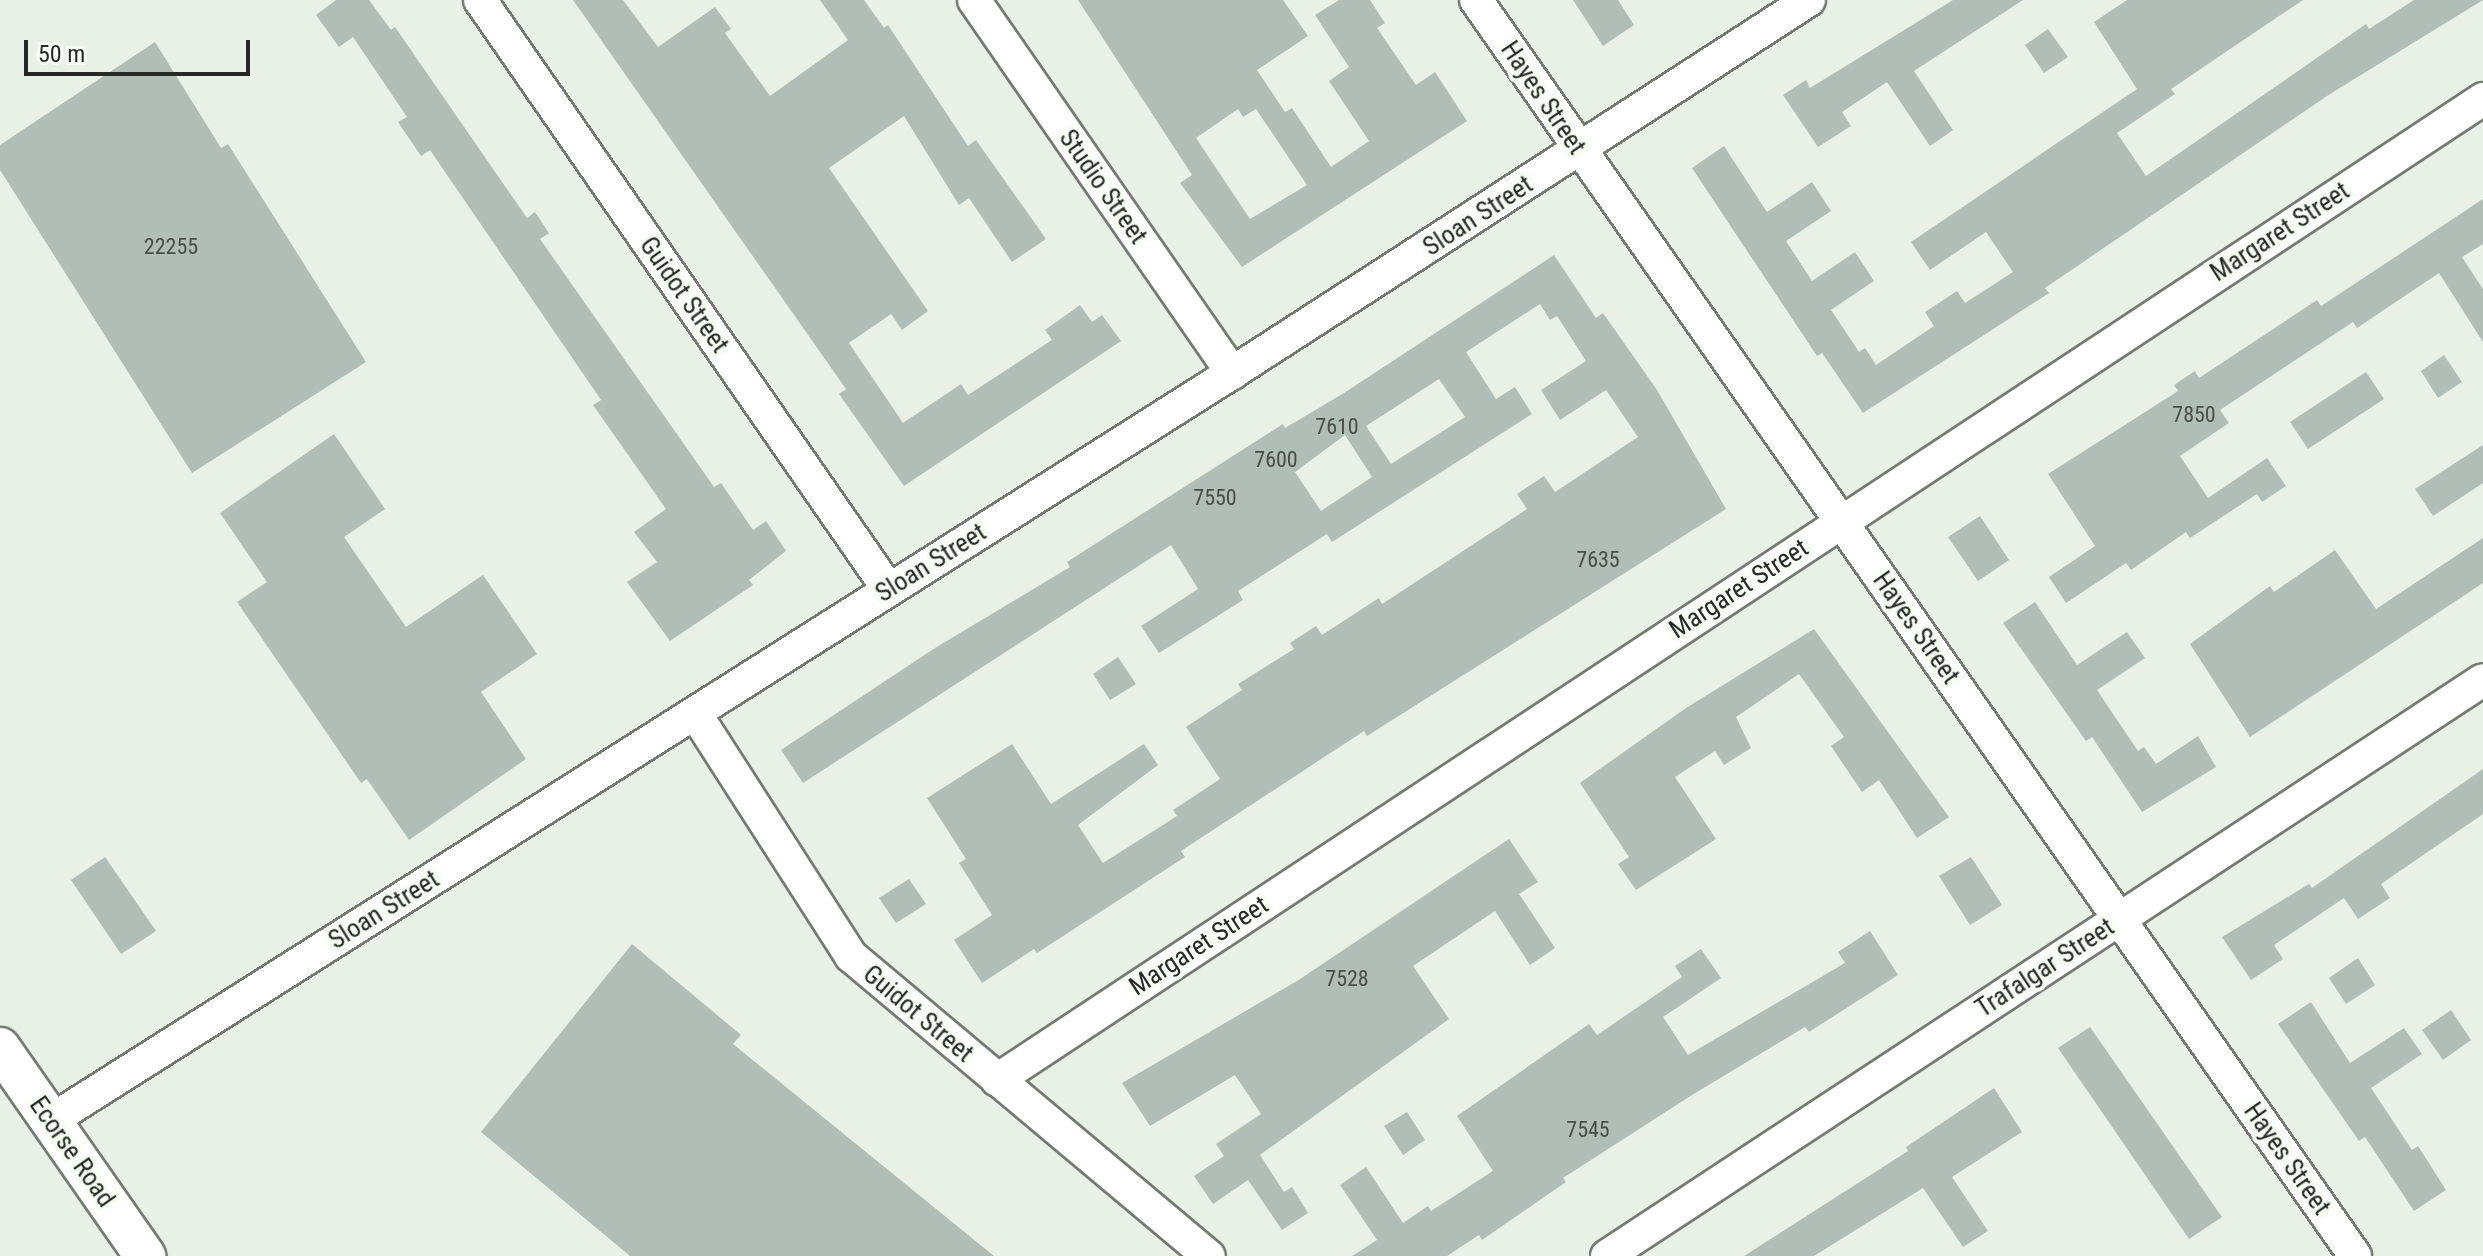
<!DOCTYPE html>
<html>
<head>
<meta charset="utf-8">
<style>
	body { margin:0 }
	#map { position:relative; width:2483px; height:1256px; overflow:hidden; background:#e9f1e7; font-family:"Roboto Condensed",sans-serif }
	div>[style] { position:absolute }
	[style*='--x'] { left:calc(var(--x)*1px); top:calc(var(--y)*1px); width:calc(var(--w)*1px); rotate:calc(var(--a)*1deg) }
	.building>* { inset:0; background:#b1bdb7 }
	.roads { filter:drop-shadow(2px 0 #747a72) drop-shadow(-2px 0 #747a72) drop-shadow(0 2px #747a72) drop-shadow(0 -2px #747a72) }
	.minor>* { height:32px; margin:-16px; padding:0 16px; transform-origin:16px; border-radius:16px; background:#fff }
	.major>* { height:40px; margin:-20px; padding:0 20px; transform-origin:20px; border-radius:20px; background:#fff }
	span { translate:-50% -50%; white-space:nowrap; text-align:center; line-height:1.15; -webkit-text-stroke:8px #f6fef4; paint-order:stroke }
	.number-label { font-size:22px; color:#4a4e4a }
	.number-label span { -webkit-text-stroke-width:0 }
	.street-label { font-size:26px; color:#272926 }
	.scale { position:absolute; left:24px; top:40px; width:226px; height:36px; box-sizing:border-box; border:4px solid #272926; border-top:0; padding-left:10px; font-size:24px; line-height:28px; white-space:nowrap; color:#272926; -webkit-text-stroke:6px #f6fef4; paint-order:stroke }
</style>
</head>
<body>
<div id="map">
	<div class="building">
		<i style="clip-path:polygon(336px 0,369px 0,391px 30px,395px 27px,527px 218px,535px 212px,549px 233px,540px 239px,714px 487px,721px 483px,753px 530px,766px 521px,786px 551px,749px 580px,753px 585px,670px 641px,627px 582px,657px 562px,634px 532px,666px 509px,593px 405px,601px 400px,430px 150px,421px 156px,398px 122px,407px 117px,353px 37px,339px 47px,316px 15px)"></i>
		<i style="clip-path:polygon(573px 0,623px 0,658px 47px,715px 7px,731px 29px,725px 33px,770px 96px,848px 40px,820px 0,864px 0,884px 28px,888px 25px,968px 146px,976px 140px,1046px 239px,1012px 262px,969px 198px,959px 205px,904px 116px,829px 168px,928px 311px,902px 330px,891px 314px,849px 343px,903px 423px,961px 384px,968px 395px,1052px 340px,1045px 330px,1080px 305px,1092px 322px,1102px 315px,1121px 341px,904px 486px,839px 394px,846px 389px)"></i>
		<i style="clip-path:polygon(evenodd,1078px 0,1283px 0,1308px 36px,1257px 70px,1285px 112px,1292px 108px,1331px 167px,1369px 141px,1329px 81px,1349px 67px,1315px 15px,1339px 0,1370px 0,1385px 23px,1377px 28px,1416px 85px,1435px 72px,1467px 121px,1242px 267px,1180px 183px,1192px 175px,1078px 0,1238px 109px,1243px 117px,1256px 109px,1307px 185px,1250px 219px,1196px 138px,1238px 109px)"></i>
		<i style="clip-path:polygon(1573px 0,1618px 0,1634px 25px,1603px 46px)"></i>
		<i style="clip-path:polygon(1953px 0,2023px 0,1914px 71px,1953px 130px,1930px 146px,1887px 82px,1842px 112px,1851px 126px,1818px 147px,1783px 95px,1806px 80px,1810px 88px)"></i>
		<i style="clip-path:polygon(2127px 0,2303px 0,2171px 89px,2175px 94px,2117px 133px,2146px 176px,2366px 24px,2369px 29px,2414px 0,2483px 0,2330px 94px,2045px 288px,2049px 293px,1863px 413px,1822px 353px,1817px 356px,1692px 168px,1724px 146px,1767px 212px,1812px 182px,1831px 211px,1786px 241px,1812px 281px,1855px 252px,1874px 281px,1831px 310px,1859px 352px,1865px 348px,1876px 365px,1934px 326px,1925px 312px,1957px 291px,1965px 303px,2013px 272px,1986px 232px,1930px 270px,1911px 242px,2137px 89px,2094px 22px)"></i>
		<i style="clip-path:polygon(2048px 29px,2068px 57px,2044px 73px,2025px 45px)"></i>
		<i style="clip-path:polygon(155px 42px,221px 148px,228px 144px,366px 362px,192px 473px,0 170px,0 145px)"></i>
		<i style="clip-path:polygon(2483px 199px,2483px 244px,2462px 257px,2483px 289px,2483px 342px,2439px 273px,2357px 328px,2353px 322px,2220px 410px,2229px 423px,2180px 456px,2208px 498px,2267px 458px,2286px 486px,2262px 502px,2257px 494px,2190px 538px,2186px 532px,2131px 570px,2126px 563px,2066px 603px,2049px 577px,2095px 546px,2048px 474px,2178px 391px,2174px 385px,2195px 371px,2199px 378px,2317px 300px,2321px 306px)"></i>
		<i style="clip-path:polygon(evenodd,1554px 255px,1596px 318px,1603px 313px,1657px 390px,1726px 509px,1367px 736px,1364px 731px,1181px 851px,1185px 857px,1037px 953px,1034px 949px,982px 983px,954px 940px,992px 915px,959px 863px,966px 859px,927px 798px,1012px 744px,1051px 804px,1144px 744px,1158px 765px,1078px 825px,1103px 863px,1177px 816px,1173px 810px,1220px 779px,1186px 727px,1242px 690px,1238px 684px,1294px 649px,1290px 643px,1316px 626px,1322px 635px,1379px 598px,1382px 604px,1527px 509px,1517px 494px,1544px 476px,1555px 492px,1638px 437px,1606px 390px,1560px 420px,1541px 390px,1586px 361px,1557px 316px,1550px 320px,1540px 304px,1466px 352px,1496px 399px,1515px 387px,1532px 414px,1332px 542px,1327px 534px,1238px 591px,1243px 600px,1159px 653px,1141px 626px,1198px 589px,1171px 545px,803px 783px,781px 750px,935px 648px,1070px 567px,1067px 562px,1109px 535px,1283px 424px,1285px 428px,1344px 393px,1554px 255px,1439px 379px,1465px 417px,1391px 464px,1366px 426px,1439px 379px,1554px 255px,1345px 435px,1372px 477px,1321px 511px,1295px 472px,1345px 435px)"></i>
		<i style="clip-path:polygon(2444px 355px,2462px 382px,2438px 398px,2421px 371px)"></i>
		<i style="clip-path:polygon(2366px 372px,2384px 399px,2308px 449px,2290px 422px)"></i>
		<i style="clip-path:polygon(334px 434px,385px 509px,344px 537px,406px 627px,483px 575px,537px 654px,481px 692px,526px 759px,409px 840px,367px 779px,361px 783px,237px 602px,267px 582px,220px 513px)"></i>
		<i style="clip-path:polygon(2483px 445px,2483px 483px,2433px 516px,2415px 489px)"></i>
		<i style="clip-path:polygon(1980px 516px,2009px 560px,1978px 581px,1948px 537px)"></i>
		<i style="clip-path:polygon(2483px 538px,2483px 583px,2250px 737px,2190px 644px,2270px 586px,2274px 592px,2335px 550px,2376px 609px)"></i>
		<i style="clip-path:polygon(2035px 602px,2077px 665px,2127px 632px,2145px 658px,2097px 690px,2138px 751px,2144px 747px,2156px 764px,2198px 736px,2216px 767px,2142px 812px,2092px 737px,2086px 741px,2003px 623px)"></i>
		<i style="clip-path:polygon(1814px 629px,1949px 817px,1917px 838px,1879px 780px,1862px 792px,1831px 746px,1844px 737px,1799px 674px,1736px 717px,1751px 748px,1724px 765px,1715px 751px,1675px 777px,1716px 839px,1636px 890px,1618px 864px,1629px 857px,1580px 783px,1686px 708px)"></i>
		<i style="clip-path:polygon(1118px 657px,1136px 684px,1110px 700px,1093px 674px)"></i>
		<i style="clip-path:polygon(2483px 769px,2483px 814px,2381px 884px,2390px 898px,2358px 919px,2344px 898px,2274px 945px,2283px 959px,2251px 980px,2222px 937px,2309px 884px,2312px 888px)"></i>
		<i style="clip-path:polygon(1509px 839px,1538px 882px,1519px 894px,1555px 948px,1530px 965px,1495px 911px,1413px 966px,1449px 1019px,1260px 1155px,1284px 1192px,1292px 1187px,1308px 1213px,1282px 1230px,1248px 1180px,1213px 1204px,1194px 1176px,1224px 1156px,1216px 1144px,1261px 1114px,1235px 1075px,1150px 1126px,1122px 1083px,1297px 981px)"></i>
		<i style="clip-path:polygon(105px 857px,156px 931px,121px 954px,71px 880px)"></i>
		<i style="clip-path:polygon(1971px 857px,2002px 905px,1970px 925px,1939px 876px)"></i>
		<i style="clip-path:polygon(909px 879px,926px 904px,896px 923px,879px 898px)"></i>
		<i style="clip-path:polygon(1870px 931px,1898px 975px,1809px 1032px,1805px 1027px,1692px 1095px,1563px 1178px,1566px 1182px,1482px 1240px,1479px 1235px,1447px 1256px,1352px 1256px,1377px 1240px,1340px 1185px,1366px 1167px,1403px 1223px,1428px 1206px,1431px 1211px,1493px 1171px,1457px 1116px,1589px 1024px,1597px 1035px,1682px 977px,1675px 966px,1701px 949px,1721px 978px,1663px 1017px,1688px 1055px,1845px 963px,1838px 952px)"></i>
		<i style="clip-path:polygon(632px 944px,741px 1035px,733px 1044px,994px 1256px,630px 1256px,481px 1132px)"></i>
		<i style="clip-path:polygon(2358px 958px,2375px 985px,2346px 1004px,2329px 978px)"></i>
		<i style="clip-path:polygon(2311px 1002px,2350px 1063px,2404px 1028px,2422px 1054px,2371px 1088px,2412px 1150px,2418px 1146px,2446px 1190px,2414px 1211px,2365px 1137px,2359px 1141px,2278px 1024px)"></i>
		<i style="clip-path:polygon(2451px 1010px,2471px 1040px,2443px 1060px,2422px 1030px)"></i>
		<i style="clip-path:polygon(2090px 1027px,2222px 1217px,2189px 1239px,2058px 1048px)"></i>
		<i style="clip-path:polygon(1994px 1088px,2022px 1132px,1952px 1177px,1988px 1231px,1963px 1247px,1923px 1188px,1814px 1256px,1744px 1256px,1908px 1151px,1906px 1147px)"></i>
		<i style="clip-path:polygon(1407px 1112px,1425px 1140px,1403px 1155px,1384px 1126px)"></i>
	</div>
	<div class="roads">
		<div class="minor">
			<i style="--x:480;--y:0;--w:718;--a:55.27"></i>
			<i style="--x:974;--y:0;--w:454;--a:55.3"></i>
			<i style="--x:1476;--y:0;--w:1533;--a:55.01"></i>
			<i style="--x:695;--y:713;--w:289;--a:57.3"></i>
			<i style="--x:851;--y:956;--w:467;--a:40"></i>
			<i style="--x:997;--y:1080;--w:1781;--a:-33.43"></i>
			<i style="--x:50;--y:1121;--w:1399;--a:-32.33"></i>
			<i style="--x:1232;--y:373;--w:687;--a:-32.88"></i>
			<i style="--x:1607;--y:1256;--w:1048;--a:-33.33"></i>
		</div>
		<div class="major">
			<i style="--x:0;--y:1048;--w:254;--a:55.1"></i>
		</div>
	</div>
	<div class="number-label">
		<span style="left:171px;top:247px">22255</span>
		<span style="left:2194px;top:415px">7850</span>
		<span style="left:1337px;top:427px">7610</span>
		<span style="left:1276px;top:460px">7600</span>
		<span style="left:1215px;top:498px">7550</span>
		<span style="left:1598px;top:560px">7635</span>
		<span style="left:1347px;top:979px">7528</span>
		<span style="left:1588px;top:1130px">7545</span>
	</div>
	<div class="street-label">
		<span style="left:1543px;top:98px;rotate:56deg">Hayes Street</span>
		<span style="left:1103px;top:187px;rotate:55deg">Studio Street</span>
		<span style="left:1478px;top:216px;rotate:-33deg">Sloan Street</span>
		<span style="left:2280px;top:232px;rotate:-33deg">Margaret Street</span>
		<span style="left:684px;top:295px;rotate:55deg">Guidot Street</span>
		<span style="left:931px;top:563px;rotate:-32deg">Sloan Street</span>
		<span style="left:1739px;top:589px;rotate:-33deg">Margaret Street</span>
		<span style="left:1916px;top:628px;rotate:55deg">Hayes Street</span>
		<span style="left:384px;top:910px;rotate:-32deg">Sloan Street</span>
		<span style="left:1199px;top:946px;rotate:-33deg">Margaret Street</span>
		<span style="left:2045px;top:968px;rotate:-33deg">Trafalgar Street</span>
		<span style="left:918px;top:1014px;rotate:40deg">Guidot Street</span>
		<span style="left:72px;top:1152px;rotate:55deg">Ecorse Road</span>
		<span style="left:2287px;top:1159px;rotate:55deg">Hayes Street</span>
	</div>
	<div class="scale">50 m</div>
</div>
</body>
</html>
